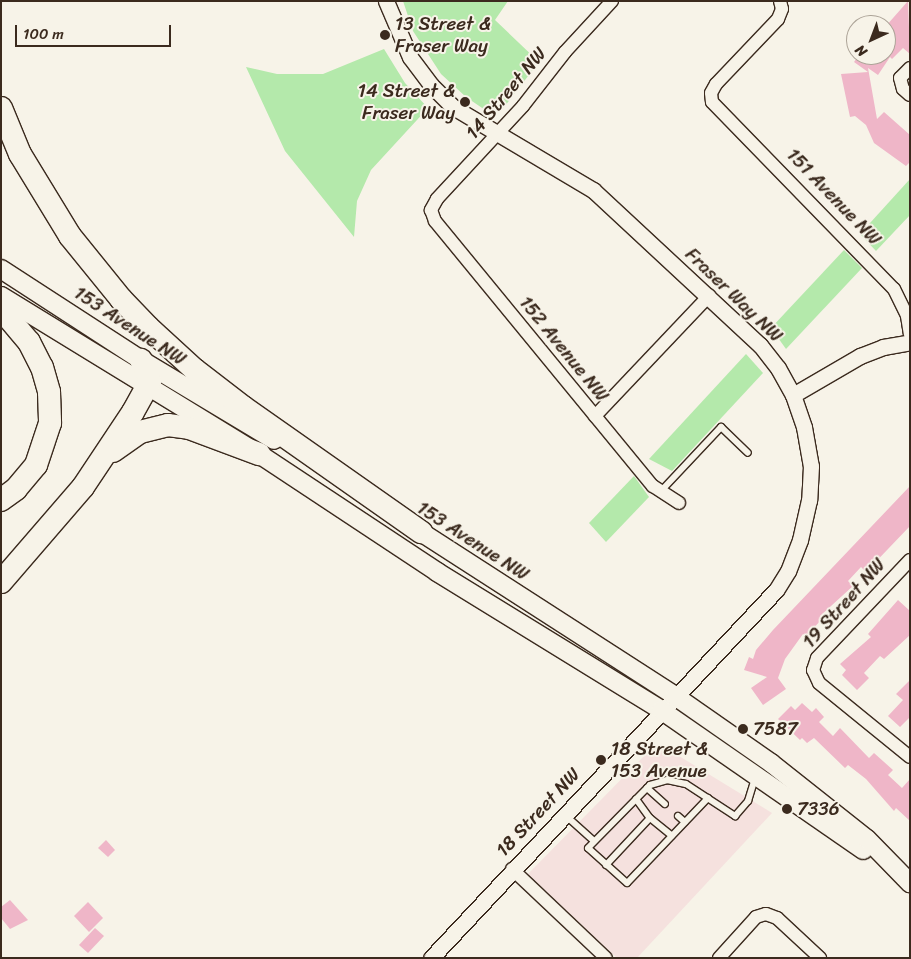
<!DOCTYPE html>
<html>
<head>
<meta charset="utf-8">
<style>
	body { margin:0 }
	#map { position:relative; width:911px; height:959px; overflow:hidden; background:#f7f3e8; font-family:Sriracha,sans-serif }
	div>[style] { position:absolute }
	[style*='--x'] { left:calc(var(--x)*1px); top:calc(var(--y)*1px); width:calc(var(--w)*1px); rotate:calc(var(--a)*1deg) }
	.built>* { inset:0; background:#f5e1de }
	.green>* { inset:0; background:#b4e9ab }
	.building>* { inset:0; background:#efb6c8 }
	.roads { filter:drop-shadow(1px 0 #3b2a1e) drop-shadow(-1px 0 #3b2a1e) drop-shadow(0 1px #3b2a1e) drop-shadow(0 -1px #3b2a1e) }
	.service>* { height:6px; margin:-3px; padding:0 3px; transform-origin:3px; border-radius:3px; background:#f7f3e8 }
	.minor>* { height:12px; margin:-6px; padding:0 6px; transform-origin:6px; border-radius:6px; background:#f7f3e8 }
	.tertiary>* { height:15px; margin:-7.5px; padding:0 7.5px; transform-origin:7.5px; border-radius:7.5px; background:#f7f3e8 }
	.secondary>* { height:18px; margin:-9px; padding:0 9px; transform-origin:9px; border-radius:9px; background:#f7f3e8 }
	.motorway>* { height:22px; margin:-11px; padding:0 11px; transform-origin:11px; border-radius:11px; background:#f7f3e8 }
	.dots>* { width:14px; height:14px; translate:-50% -50%; box-sizing:border-box; border:2px solid #f7f3e8; border-radius:50% }
	span { translate:-50% -50%; white-space:nowrap; text-align:center; line-height:1.15; -webkit-text-stroke:4px #f7f3e8; paint-order:stroke }
	.poi-label { font-size:19px; color:#3b2a1e }
	.left { translate:0 -50%; text-align:left }
	.right { translate:-100% -50%; text-align:right }
	.street-label { font-size:19px; color:#3b2a1e }
	.frame { position:absolute; inset:0; border:2px solid #3b2a1e; pointer-events:none }
	.north { position:absolute; left:846px; top:15px; width:50px; height:50px; box-sizing:border-box; background:#f7f3e8; border:1px solid #aca397; border-radius:50%; rotate:223deg; font-size:14px; font-weight:700; line-height:20px; text-align:center; color:#3b2a1e }
	.north::after { content:''; display:block; margin:auto; width:18px; height:22px; background:#3b2a1e; clip-path:polygon(50% 0,100% 100%,50% 72%,0 100%) }
	.scale { position:absolute; left:15px; top:25px; width:156px; height:22px; box-sizing:border-box; border:2px solid #3b2a1e; border-top:0; padding-left:6px; font-size:15px; line-height:18px; white-space:nowrap; color:#3b2a1e; -webkit-text-stroke:4px #f7f3e8; paint-order:stroke }
</style>
</head>
<body>
<div id="map">
	<div class="built">
		<i style="clip-path:polygon(666px 748px,772px 813px,637px 958px,617px 958px,528px 874px,650px 750px)"></i>
	</div>
	<div class="green">
		<i style="clip-path:polygon(403px 1px,508px 1px,495px 20px,539px 62px,501px 111px,488px 112px,466px 97px,441px 74px,413px 31px)"></i>
		<i style="clip-path:polygon(384px 49px,405px 83px,428px 108px,371px 170px,357px 201px,354px 237px,285px 151px,246px 67px,277px 74px,323px 74px)"></i>
		<i style="clip-path:polygon(910px 179px,910px 215px,876px 251px,860px 234px)"></i>
		<i style="clip-path:polygon(844px 250px,862px 268px,786px 349px,771px 328px)"></i>
		<i style="clip-path:polygon(746px 354px,763px 373px,672px 471px,649px 459px)"></i>
		<i style="clip-path:polygon(634px 476px,649px 497px,606px 542px,589px 523px)"></i>
	</div>
	<div class="building">
		<i style="clip-path:polygon(908px 1px,910px 54px,903px 48px,892px 59px,890px 57px,878px 75px,868px 68px,877px 119px,884px 112px,910px 135px,910px 162px,906px 166px,874px 143px,866px 125px,855px 116px,850px 117px,841px 74px,868px 72px,854px 62px,859px 55px,887px 55px,886px 26px)"></i>
		<i style="clip-path:polygon(910px 486px,910px 526px,866px 572px,861px 567px,848px 581px,853px 586px,820px 616px,823px 618px,806px 636px,803px 634px,785px 659px,778px 678px,786px 689px,763px 705px,751px 688px,767px 677px,744px 670px,749px 657px,753px 659px,756px 650px,773px 630px)"></i>
		<i style="clip-path:polygon(898px 600px,910px 611px,910px 635px,884px 659px,880px 656px,864px 673px,869px 678px,857px 690px,842px 675px,846px 670px,840px 664px,871px 637px,868px 634px)"></i>
		<i style="clip-path:polygon(910px 680px,910px 717px,900px 727px,888px 716px,903px 700px,896px 694px)"></i>
		<i style="clip-path:polygon(802px 703px,812px 712px,816px 708px,824px 717px,819px 722px,833px 736px,840px 728px,869px 758px,874px 753px,893px 770px,888px 775px,902px 788px,910px 779px,910px 821px,896px 808px,894px 811px,866px 779px,848px 765px,845px 768px,814px 738px,807px 743px,802px 738px,800px 740px,778px 719px,791px 706px,795px 710px)"></i>
		<i style="clip-path:polygon(106px 840px,115px 850px,108px 857px,98px 848px)"></i>
		<i style="clip-path:polygon(10px 900px,28px 920px,10px 929px,1px 918px,1px 907px)"></i>
		<i style="clip-path:polygon(88px 902px,103px 918px,89px 932px,74px 916px)"></i>
		<i style="clip-path:polygon(95px 928px,104px 936px,88px 953px,79px 945px)"></i>
	</div>
	<div class="roads">
		<div class="service">
			<i style="--x:661;--y:491;--w:88;--a:-46.8"></i>
			<i style="--x:721;--y:427;--w:37;--a:44"></i>
			<i style="--x:647;--y:788;--w:24;--a:42"></i>
			<i style="--x:708;--y:798;--w:117;--a:133.6"></i>
			<i style="--x:627;--y:883;--w:52;--a:-138.1"></i>
			<i style="--x:588;--y:848;--w:88;--a:-45.5"></i>
			<i style="--x:650;--y:785;--w:18;--a:-16"></i>
			<i style="--x:667;--y:780;--w:19;--a:12"></i>
			<i style="--x:686;--y:784;--w:59;--a:33.1"></i>
			<i style="--x:735;--y:816;--w:20;--a:-49"></i>
			<i style="--x:748;--y:801;--w:24;--a:-73"></i>
			<i style="--x:636;--y:799;--w:24;--a:54"></i>
			<i style="--x:565;--y:815;--w:39;--a:42"></i>
			<i style="--x:678;--y:816;--w:9;--a:41"></i>
			<i style="--x:606;--y:865;--w:64;--a:-46.9"></i>
			<i style="--x:650;--y:818;--w:28;--a:39"></i>
		</div>
		<div class="minor">
			<i style="--x:612;--y:1;--w:69;--a:132.7"></i>
			<i style="--x:565;--y:52;--w:68;--a:127.9"></i>
			<i style="--x:523;--y:106;--w:127;--a:132.8"></i>
			<i style="--x:437;--y:199;--w:13;--a:119"></i>
			<i style="--x:431;--y:210;--w:12;--a:70"></i>
			<i style="--x:435;--y:221;--w:343;--a:50.6"></i>
			<i style="--x:653;--y:486;--w:31;--a:33"></i>
			<i style="--x:780;--y:1;--w:8;--a:76"></i>
			<i style="--x:782;--y:9;--w:11;--a:112"></i>
			<i style="--x:778;--y:19;--w:90;--a:133.6"></i>
			<i style="--x:716;--y:84;--w:10;--a:119"></i>
			<i style="--x:711;--y:93;--w:9;--a:84"></i>
			<i style="--x:712;--y:102;--w:261;--a:45.8"></i>
			<i style="--x:894;--y:289;--w:30;--a:64"></i>
			<i style="--x:907;--y:316;--w:18;--a:81"></i>
			<i style="--x:910;--y:68;--w:14;--a:135"></i>
			<i style="--x:900;--y:78;--w:11;--a:75"></i>
			<i style="--x:903;--y:89;--w:9;--a:41"></i>
			<i style="--x:595;--y:416;--w:166;--a:-46.5"></i>
			<i style="--x:910;--y:560;--w:135;--a:133.5"></i>
			<i style="--x:817;--y:658;--w:13;--a:108"></i>
			<i style="--x:813;--y:670;--w:14;--a:65"></i>
			<i style="--x:819;--y:683;--w:117;--a:39.1"></i>
			<i style="--x:512;--y:869;--w:129;--a:43.4"></i>
			<i style="--x:719;--y:958;--w:55;--a:-47.9"></i>
			<i style="--x:756;--y:917;--w:10;--a:-17"></i>
			<i style="--x:766;--y:914;--w:12;--a:20"></i>
			<i style="--x:777;--y:918;--w:59;--a:42.9"></i>
		</div>
		<div class="tertiary">
			<i style="--x:386;--y:1;--w:61;--a:66.8"></i>
			<i style="--x:410;--y:57;--w:35;--a:53"></i>
			<i style="--x:431;--y:85;--w:31;--a:45"></i>
			<i style="--x:453;--y:107;--w:163;--a:30.7"></i>
			<i style="--x:593;--y:190;--w:228;--a:42.9"></i>
			<i style="--x:760;--y:345;--w:29;--a:52"></i>
			<i style="--x:778;--y:368;--w:31;--a:61"></i>
			<i style="--x:793;--y:395;--w:34;--a:71"></i>
			<i style="--x:804;--y:427;--w:40;--a:80"></i>
			<i style="--x:811;--y:466;--w:34;--a:93"></i>
			<i style="--x:809;--y:500;--w:41;--a:102.7"></i>
			<i style="--x:800;--y:540;--w:33;--a:111"></i>
			<i style="--x:788;--y:571;--w:22;--a:122"></i>
			<i style="--x:776;--y:590;--w:504;--a:133.15"></i>
			<i style="--x:793;--y:395;--w:78;--a:-30.2"></i>
			<i style="--x:860;--y:356;--w:25;--a:-21"></i>
			<i style="--x:883;--y:347;--w:27;--a:-10"></i>
		</div>
		<div class="secondary">
			<i style="--x:1;--y:269;--w:167;--a:33"></i>
			<i style="--x:141;--y:360;--w:155;--a:31"></i>
			<i style="--x:1;--y:296;--w:303;--a:31.5"></i>
			<i style="--x:259;--y:454;--w:214;--a:33.5"></i>
			<i style="--x:437;--y:572;--w:263;--a:31.6"></i>
			<i style="--x:661;--y:710;--w:246;--a:34.7"></i>
			<i style="--x:410;--y:525;--w:315;--a:32.8"></i>
			<i style="--x:675;--y:696;--w:117;--a:34.9"></i>
			<i style="--x:771;--y:763;--w:122;--a:38.4"></i>
			<i style="--x:867;--y:839;--w:62;--a:45.7"></i>
		</div>
		<div class="motorway">
			<i style="--x:1;--y:108;--w:50;--a:67.6"></i>
			<i style="--x:20;--y:154;--w:96;--a:58.6"></i>
			<i style="--x:70;--y:236;--w:81;--a:51"></i>
			<i style="--x:121;--y:299;--w:39;--a:46"></i>
			<i style="--x:148;--y:327;--w:64;--a:42.5"></i>
			<i style="--x:195;--y:370;--w:61;--a:37.6"></i>
			<i style="--x:243;--y:407;--w:218;--a:35.1"></i>
			<i style="--x:1;--y:309;--w:43;--a:49.7"></i>
			<i style="--x:29;--y:342;--w:28;--a:63"></i>
			<i style="--x:42;--y:367;--w:26;--a:74"></i>
			<i style="--x:49;--y:392;--w:31;--a:88"></i>
			<i style="--x:50;--y:423;--w:44;--a:108.4"></i>
			<i style="--x:36;--y:465;--w:31;--a:130"></i>
			<i style="--x:16;--y:489;--w:19;--a:144"></i>
			<i style="--x:113;--y:451;--w:33;--a:-35"></i>
			<i style="--x:140;--y:432;--w:29;--a:-14"></i>
			<i style="--x:168;--y:425;--w:21;--a:8"></i>
			<i style="--x:189;--y:428;--w:75;--a:20.4"></i>
			<i style="--x:1;--y:582;--w:125;--a:-49.2"></i>
			<i style="--x:83;--y:487;--w:90;--a:-56.3"></i>
			<i style="--x:133;--y:412;--w:35;--a:-61"></i>
			<i style="--x:150;--y:381;--w:23;--a:-113"></i>
		</div>
	</div>
	<div class="dots">
		<i style="left:385px;top:35px;background:#3b2a1e"></i>
		<i style="left:465px;top:102px;background:#3b2a1e"></i>
		<i style="left:743px;top:729px;background:#3b2a1e"></i>
		<i style="left:601px;top:760px;background:#3b2a1e"></i>
		<i style="left:787px;top:809px;background:#3b2a1e"></i>
	</div>
	<div class="poi-label">
		<span class="left" style="left:395px;top:35px">13 Street &amp;<br>Fraser Way</span>
		<span class="right" style="left:455px;top:102px">14 Street &amp;<br>Fraser Way</span>
		<span class="left" style="left:753px;top:729px">7587</span>
		<span class="left" style="left:611px;top:760px">18 Street &amp;<br>153 Avenue</span>
		<span class="left" style="left:797px;top:809px">7336</span>
	</div>
	<div class="street-label">
		<span style="left:506px;top:93px;rotate:-50deg">14 Street NW</span>
		<span style="left:834px;top:197px;rotate:46deg">151 Avenue NW</span>
		<span style="left:734px;top:295px;rotate:44deg">Fraser Way NW</span>
		<span style="left:130px;top:326px;rotate:33deg">153 Avenue NW</span>
		<span style="left:564px;top:349px;rotate:51deg">152 Avenue NW</span>
		<span style="left:473px;top:541px;rotate:33deg">153 Avenue NW</span>
		<span style="left:844px;top:603px;rotate:-48deg">19 Street NW</span>
		<span style="left:538px;top:812px;rotate:-47deg">18 Street NW</span>
	</div>
	<div class="frame"></div>
	<div class="north">N</div>
	<div class="scale">100 m</div>
</div>
</body>
</html>
